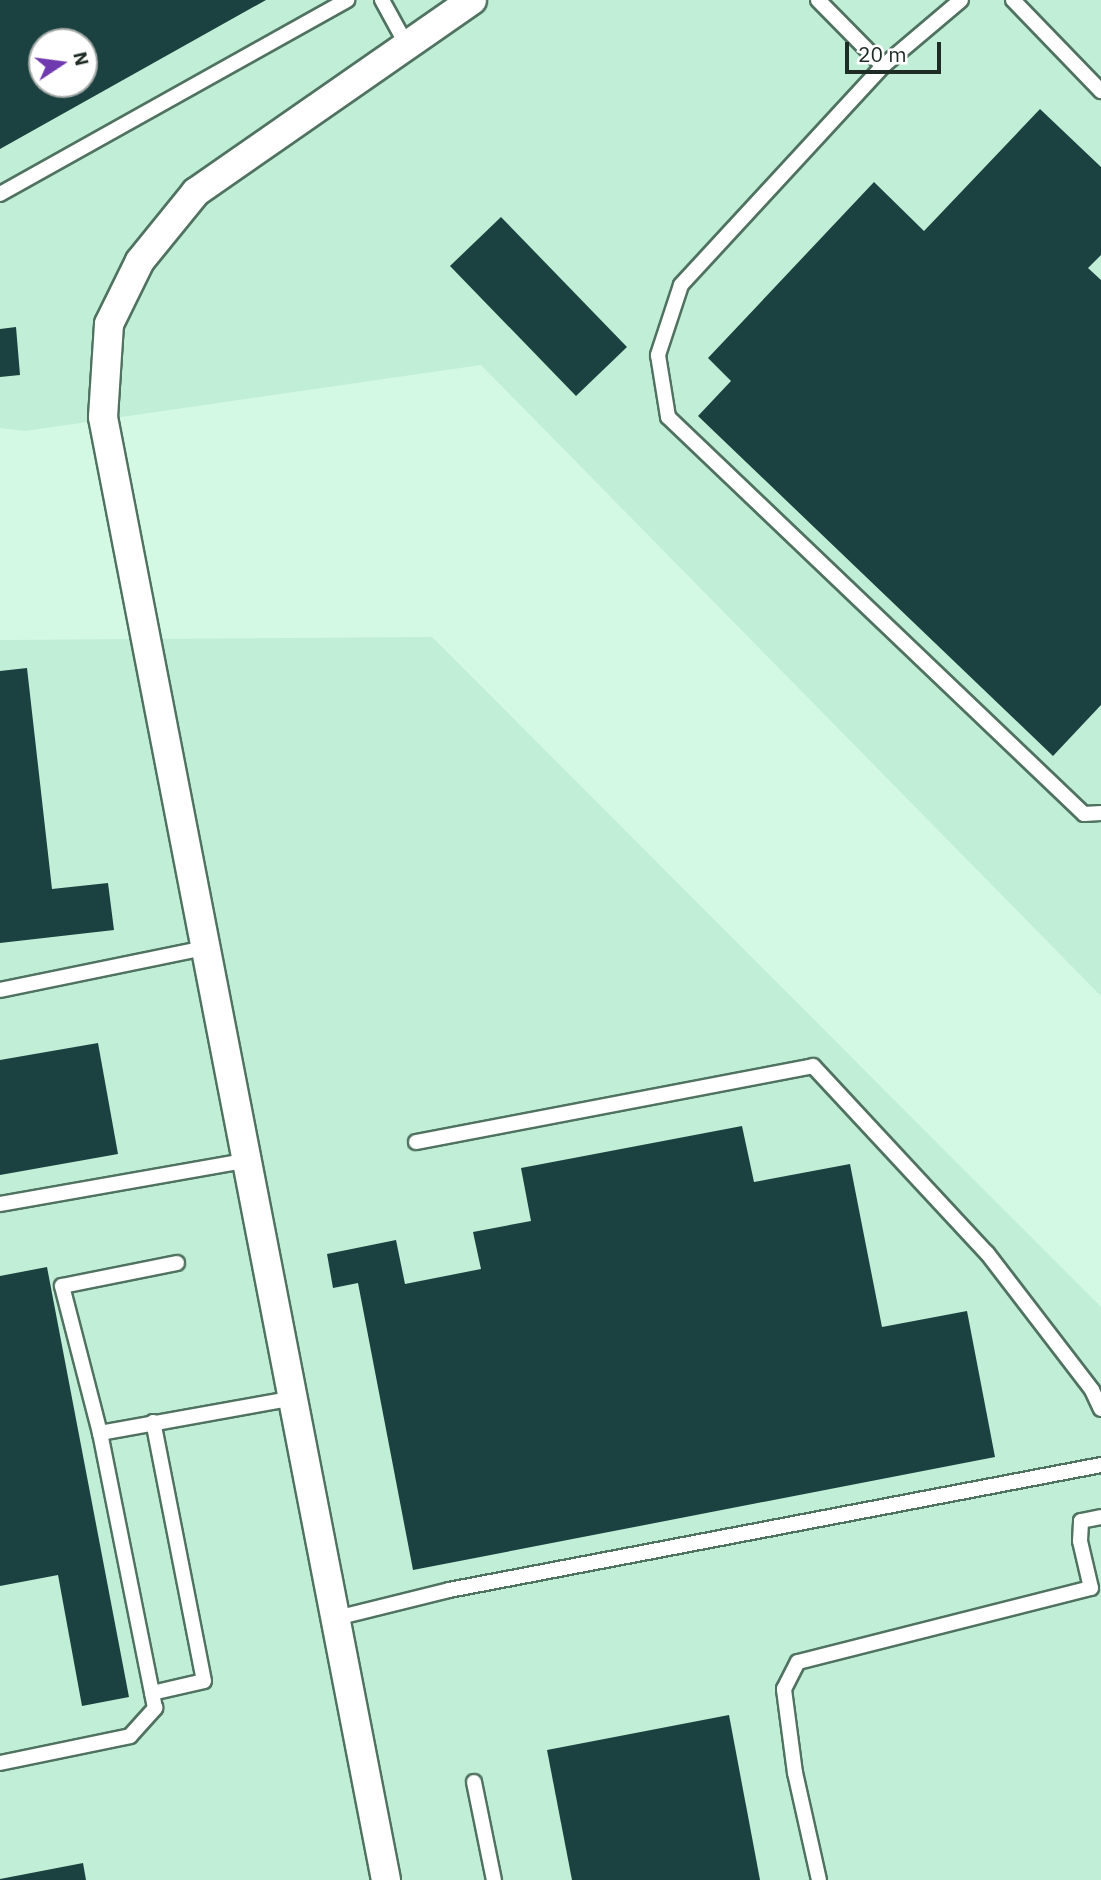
<!DOCTYPE html>
<html>
<head>
<meta charset="utf-8">
<style>
	body { margin:0 }
	#map { position:relative; width:1101px; height:1880px; overflow:hidden; background:#d3f9e5; font-family:"IBM Plex Sans",sans-serif }
	div>[style] { position:absolute }
	[style*='--x'] { left:calc(var(--x)*1px); top:calc(var(--y)*1px); width:calc(var(--w)*1px); rotate:calc(var(--a)*1deg) }
	.built>* { inset:0; background:#c0eed6 }
	.building>* { inset:0; background:#1b4240 }
	.roads { filter:drop-shadow(2px 0 #507261) drop-shadow(-2px 0 #507261) drop-shadow(0 2px #507261) drop-shadow(0 -2px #507261) }
	.lane>* { height:14px; margin:-7px; padding:0 7px; transform-origin:7px; border-radius:7px; background:#fff }
	.street>* { height:28px; margin:-14px; padding:0 14px; transform-origin:14px; border-radius:14px; background:#fff }
	span { translate:-50% -50%; white-space:nowrap; text-align:center; line-height:1.15; -webkit-text-stroke:7px #fff; paint-order:stroke }
	.north { position:absolute; left:28px; top:28px; width:70px; height:70px; box-sizing:border-box; background:#fff; border:2px solid #a5aba8; border-radius:50%; rotate:77deg; font-size:19px; font-weight:700; line-height:28px; text-align:center; color:#1e2c25 }
	.north::after { content:''; display:block; margin:auto; width:24px; height:32px; background:#6f39af; clip-path:polygon(50% 0,100% 100%,50% 72%,0 100%) }
	.scale { position:absolute; left:845px; top:42px; width:96px; height:32px; box-sizing:border-box; border:4px solid #1e2c25; border-top:0; padding-left:9px; font-size:21px; line-height:24px; white-space:nowrap; color:#1e2c25; -webkit-text-stroke:5px #fff; paint-order:stroke }
</style>
</head>
<body>
<div id="map">
	<div class="built">
		<i style="clip-path:polygon(evenodd,0 0,1101px 0,1101px 996px,481px 365px,25px 431px,0 428px,0 0,42px 42px,84px 42px,84px 84px,42px 84px,42px 42px)"></i>
		<i style="clip-path:polygon(432px 637px,1101px 1307px,1101px 1880px,0 1880px,0 640px)"></i>
	</div>
	<div class="building">
		<i style="clip-path:polygon(evenodd,0 0,266px 0,0 149px,0 0,42px 42px,84px 42px,84px 84px,42px 84px,42px 42px)"></i>
		<i style="clip-path:polygon(1040px 109px,1101px 167px,1101px 255px,1088px 268px,1101px 280px,1101px 705px,1053px 756px,698px 416px,731px 381px,708px 358px,874px 182px,924px 231px)"></i>
		<i style="clip-path:polygon(501px 217px,627px 347px,576px 396px,450px 266px)"></i>
		<i style="clip-path:polygon(16px 327px,20px 375px,0 377px,0 329px)"></i>
		<i style="clip-path:polygon(27px 668px,52px 889px,108px 883px,114px 930px,0 943px,0 671px)"></i>
		<i style="clip-path:polygon(98px 1043px,118px 1154px,0 1175px,0 1060px)"></i>
		<i style="clip-path:polygon(742px 1126px,754px 1182px,850px 1164px,882px 1327px,967px 1311px,995px 1457px,413px 1570px,358px 1283px,333px 1288px,327px 1254px,396px 1240px,405px 1284px,481px 1269px,473px 1232px,531px 1221px,521px 1168px)"></i>
		<i style="clip-path:polygon(47px 1267px,129px 1697px,82px 1706px,58px 1575px,0 1586px,0 1276px)"></i>
		<i style="clip-path:polygon(729px 1715px,760px 1880px,572px 1880px,547px 1750px)"></i>
		<i style="clip-path:polygon(83px 1863px,86px 1880px,0 1880px,0 1879px)"></i>
	</div>
	<div class="roads">
		<div class="lane">
			<i style="--x:382;--y:0;--w:48;--a:61.3"></i>
			<i style="--x:818;--y:0;--w:93;--a:45.4"></i>
			<i style="--x:883;--y:66;--w:298;--a:132.7"></i>
			<i style="--x:681;--y:285;--w:74;--a:108.2"></i>
			<i style="--x:658;--y:355;--w:63;--a:80.8"></i>
			<i style="--x:668;--y:417;--w:575;--a:43.66"></i>
			<i style="--x:1084;--y:814;--w:17;--a:-3"></i>
			<i style="--x:1013;--y:0;--w:127;--a:46"></i>
			<i style="--x:883;--y:66;--w:102;--a:-40.2"></i>
			<i style="--x:0;--y:194;--w:398;--a:-29.2"></i>
			<i style="--x:0;--y:990;--w:213;--a:-11.6"></i>
			<i style="--x:416;--y:1142;--w:404;--a:-10.8"></i>
			<i style="--x:813;--y:1066;--w:255;--a:47.1"></i>
			<i style="--x:987;--y:1253;--w:173;--a:52.5"></i>
			<i style="--x:1092;--y:1390;--w:21;--a:65"></i>
			<i style="--x:0;--y:1204;--w:253;--a:-10"></i>
			<i style="--x:177;--y:1263;--w:117;--a:168.7"></i>
			<i style="--x:62;--y:1286;--w:152;--a:75.5"></i>
			<i style="--x:100;--y:1433;--w:197;--a:-10.2"></i>
			<i style="--x:336;--y:1618;--w:116;--a:-13.9"></i>
			<i style="--x:449;--y:1590;--w:664;--a:-10.85"></i>
			<i style="--x:152;--y:1693;--w:53;--a:-13"></i>
			<i style="--x:204;--y:1681;--w:264;--a:-101.1"></i>
			<i style="--x:0;--y:1763;--w:133;--a:-11.7"></i>
			<i style="--x:130;--y:1736;--w:38;--a:-48"></i>
			<i style="--x:155;--y:1708;--w:280;--a:-101.3"></i>
			<i style="--x:474;--y:1782;--w:100;--a:78.5"></i>
			<i style="--x:819;--y:1880;--w:110;--a:-102.6"></i>
			<i style="--x:795;--y:1773;--w:85;--a:-97.5"></i>
			<i style="--x:784;--y:1689;--w:30;--a:-63"></i>
			<i style="--x:798;--y:1662;--w:302;--a:-14.2"></i>
			<i style="--x:1091;--y:1588;--w:48;--a:-103.2"></i>
			<i style="--x:1080;--y:1541;--w:20;--a:-87"></i>
			<i style="--x:1081;--y:1521;--w:20;--a:-11"></i>
		</div>
		<div class="street">
			<i style="--x:386;--y:1880;--w:1490;--a:-100.95"></i>
			<i style="--x:103;--y:417;--w:93;--a:-86.3"></i>
			<i style="--x:109;--y:324;--w:70;--a:-63.8"></i>
			<i style="--x:140;--y:261;--w:89;--a:-50.9"></i>
			<i style="--x:196;--y:192;--w:336;--a:-34.8"></i>
		</div>
	</div>
	<div class="north">N</div>
	<div class="scale">20 m</div>
</div>
</body>
</html>
